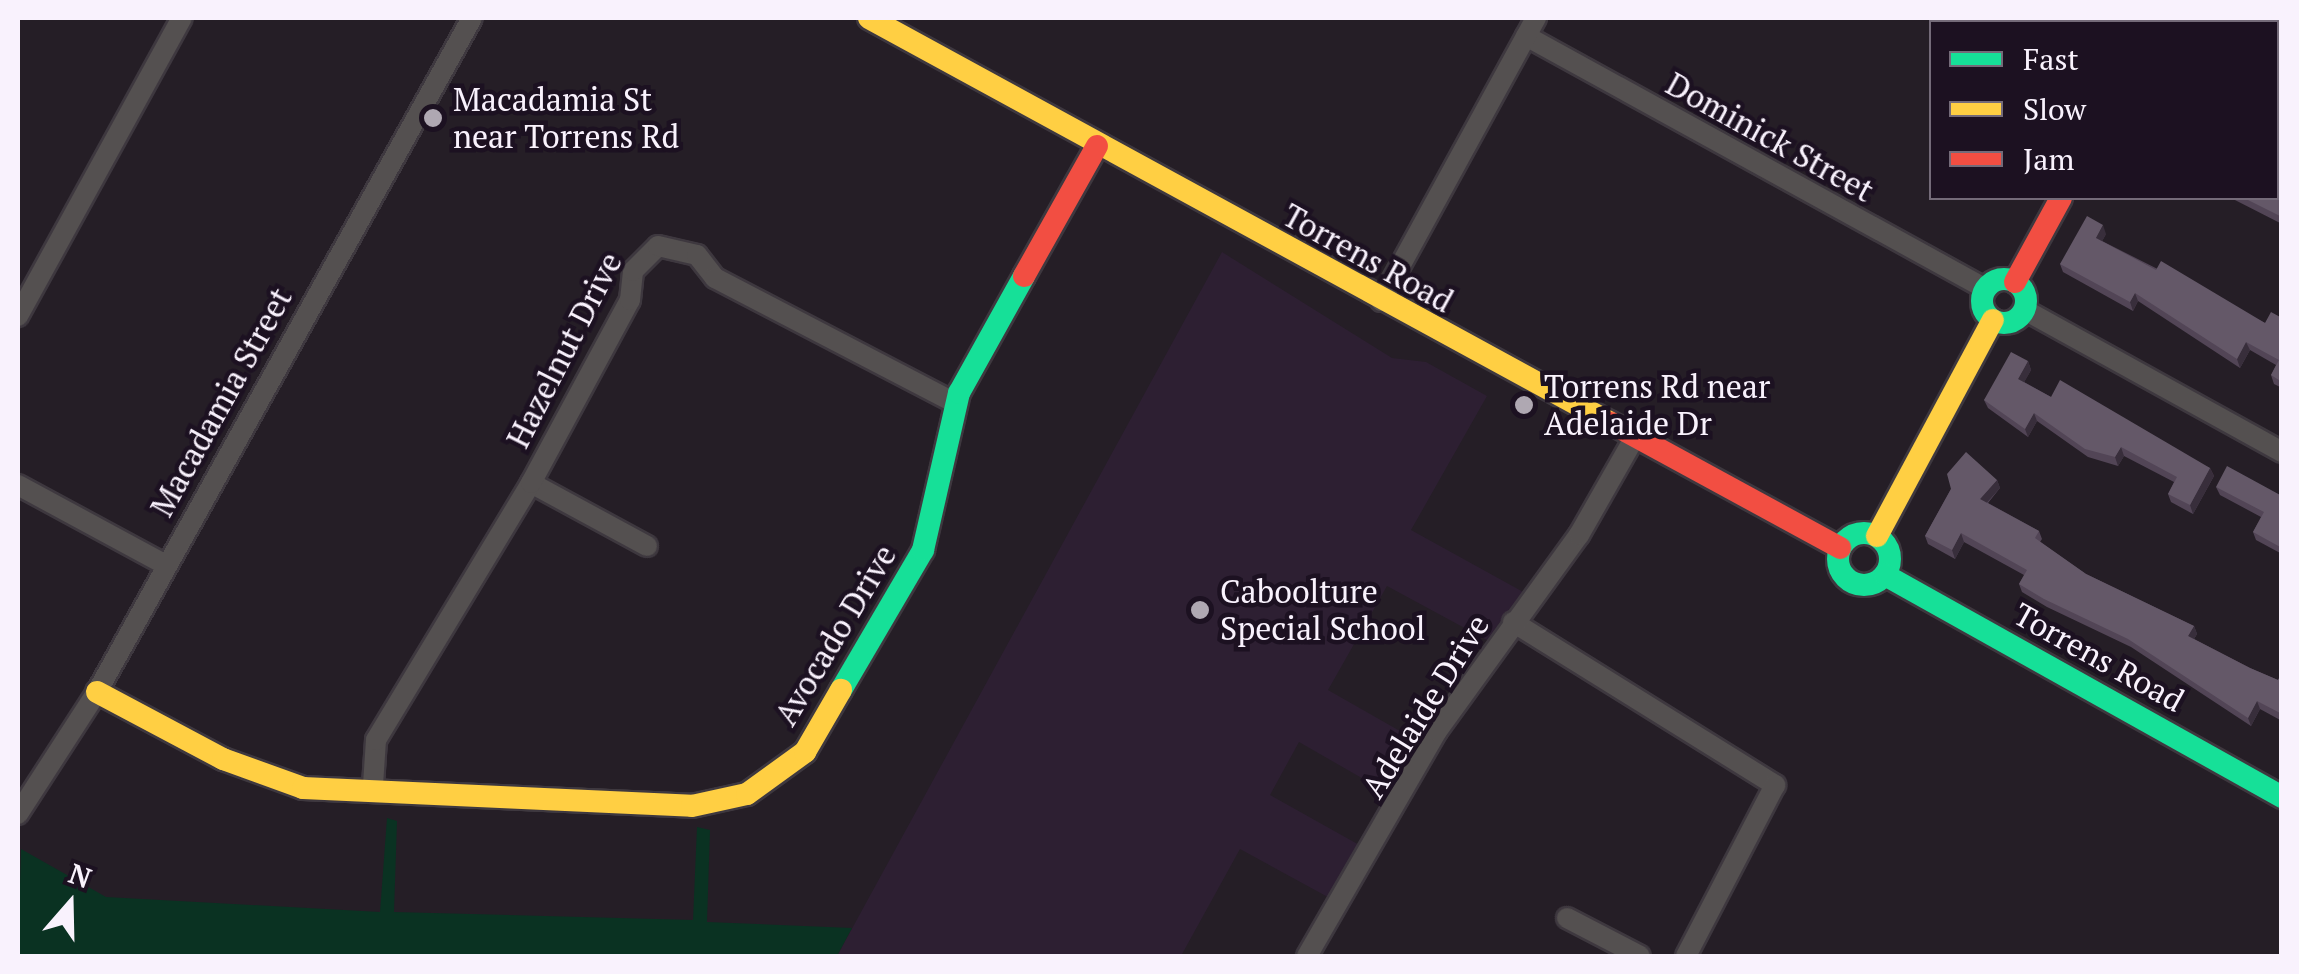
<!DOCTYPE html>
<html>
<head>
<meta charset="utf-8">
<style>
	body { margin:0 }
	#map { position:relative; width:2299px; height:974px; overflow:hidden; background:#251e26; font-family:"PT Serif",serif }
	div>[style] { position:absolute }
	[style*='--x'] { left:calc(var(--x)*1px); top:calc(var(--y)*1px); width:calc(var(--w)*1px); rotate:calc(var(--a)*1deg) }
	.built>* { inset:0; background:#2d1f32 }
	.green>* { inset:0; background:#0a3222 }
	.roads { filter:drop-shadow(2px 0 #3e383f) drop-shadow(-2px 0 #3e383f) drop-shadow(0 2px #3e383f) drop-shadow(0 -2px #3e383f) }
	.street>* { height:20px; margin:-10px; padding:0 10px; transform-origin:10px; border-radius:10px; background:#545050 }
	.fast>* { height:22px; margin:-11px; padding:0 11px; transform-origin:11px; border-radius:11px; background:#16e098 }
	.fast>.ring { margin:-11px; padding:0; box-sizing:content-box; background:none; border:22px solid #16e098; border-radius:50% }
	.slow>* { height:22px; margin:-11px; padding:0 11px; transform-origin:11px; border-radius:11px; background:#ffcf43 }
	.jam>* { height:22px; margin:-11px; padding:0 11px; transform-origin:11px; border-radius:11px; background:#f24e42 }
	.wall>* { inset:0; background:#524556 }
	.shaded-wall>* { inset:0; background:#382e3b }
	.building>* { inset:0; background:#645868 }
	.dots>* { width:28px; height:28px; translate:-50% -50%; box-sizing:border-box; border:5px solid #1c1121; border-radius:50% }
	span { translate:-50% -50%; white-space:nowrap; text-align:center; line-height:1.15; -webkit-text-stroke:9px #1c1121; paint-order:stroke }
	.poi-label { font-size:32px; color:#f9f2fd }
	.left { translate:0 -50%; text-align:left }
	.street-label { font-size:32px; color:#f9f2fd }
	.frame { position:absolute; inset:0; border:20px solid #f9f2fd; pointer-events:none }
	.legend { position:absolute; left:1929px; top:20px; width:350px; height:180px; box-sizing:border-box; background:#1c1121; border:2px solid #746b79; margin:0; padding:12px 18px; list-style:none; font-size:30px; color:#f9f2fd }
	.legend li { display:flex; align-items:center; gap:20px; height:50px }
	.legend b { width:50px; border:2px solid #746b79 }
	.north { position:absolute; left:20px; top:854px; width:100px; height:100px; -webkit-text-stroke:8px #1c1121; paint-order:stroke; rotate:20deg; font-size:28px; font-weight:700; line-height:40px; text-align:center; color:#f9f2fd }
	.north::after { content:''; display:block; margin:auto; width:35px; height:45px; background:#f9f2fd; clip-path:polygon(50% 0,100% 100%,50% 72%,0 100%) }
</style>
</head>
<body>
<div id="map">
	<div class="built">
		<i style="clip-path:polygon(1222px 252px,1392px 358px,1426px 362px,1487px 396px,1411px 530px,1534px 598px,1496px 645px,1387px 586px,1328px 690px,1428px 747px,1400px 800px,1299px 742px,1270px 795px,1370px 851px,1337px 902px,1240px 849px,1181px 956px,837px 956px)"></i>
	</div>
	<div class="green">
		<i style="clip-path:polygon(387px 818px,397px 821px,394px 912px,693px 920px,697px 827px,710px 830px,707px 922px,852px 928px,837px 956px,18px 956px,21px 849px,106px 897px,380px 912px)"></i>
	</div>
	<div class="roads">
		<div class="street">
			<i style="--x:1526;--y:36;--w:525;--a:28.81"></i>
			<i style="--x:2276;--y:98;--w:7;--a:27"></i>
			<i style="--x:1381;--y:301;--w:323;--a:-61.3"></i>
			<i style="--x:2025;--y:310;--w:294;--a:28.9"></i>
			<i style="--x:18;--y:316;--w:340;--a:-61.2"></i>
			<i style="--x:531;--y:483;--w:132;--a:28.5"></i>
			<i style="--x:18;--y:485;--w:166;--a:28.4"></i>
			<i style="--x:1513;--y:622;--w:309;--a:31.9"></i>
			<i style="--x:1775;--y:785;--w:193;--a:117.5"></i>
			<i style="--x:373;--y:785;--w:45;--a:-86.2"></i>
			<i style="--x:376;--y:740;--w:300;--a:-58.9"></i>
			<i style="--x:531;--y:483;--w:208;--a:-61.6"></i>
			<i style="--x:630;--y:300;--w:29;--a:-84"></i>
			<i style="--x:633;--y:271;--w:35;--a:-45"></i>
			<i style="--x:658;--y:246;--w:40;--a:13"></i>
			<i style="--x:697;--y:255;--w:29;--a:52"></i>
			<i style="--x:715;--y:278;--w:271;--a:27.5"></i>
			<i style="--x:18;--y:814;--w:145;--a:-57.1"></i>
			<i style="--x:97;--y:692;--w:771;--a:-60.91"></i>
			<i style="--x:1567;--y:918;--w:82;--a:27.5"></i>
			<i style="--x:1307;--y:956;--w:260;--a:-60"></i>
			<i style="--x:1437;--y:731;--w:242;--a:-54.1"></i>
			<i style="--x:1579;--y:535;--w:107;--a:-60.3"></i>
		</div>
		<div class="fast">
			<i style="--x:2170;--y:18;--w:6;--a:39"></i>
			<i class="ring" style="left:1982px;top:279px;width:22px;height:22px"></i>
			<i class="ring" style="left:1838px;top:533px;width:30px;height:30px"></i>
			<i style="--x:1885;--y:575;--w:455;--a:29.2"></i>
			<i style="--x:841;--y:690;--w:162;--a:-59.6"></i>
			<i style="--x:923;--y:550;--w:161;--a:-77.1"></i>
			<i style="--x:959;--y:393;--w:134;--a:-60.9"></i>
		</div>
		<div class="slow">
			<i style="--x:869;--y:18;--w:845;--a:28.63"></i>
			<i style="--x:1877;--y:536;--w:245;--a:-61.8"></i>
			<i style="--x:97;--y:692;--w:143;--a:28"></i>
			<i style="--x:223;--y:759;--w:85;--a:19.9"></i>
			<i style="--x:303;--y:788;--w:389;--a:2.6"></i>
			<i style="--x:692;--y:806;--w:56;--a:-12.3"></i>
			<i style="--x:747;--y:794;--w:72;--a:-35.9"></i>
			<i style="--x:805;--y:752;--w:72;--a:-59.9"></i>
		</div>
		<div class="jam">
			<i style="--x:2137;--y:22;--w:6;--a:-45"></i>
			<i style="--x:1024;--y:276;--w:149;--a:-60.7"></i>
			<i style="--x:2015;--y:282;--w:96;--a:-61.3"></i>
			<i style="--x:1611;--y:423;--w:261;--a:28.6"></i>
		</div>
	</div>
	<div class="wall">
		<i style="clip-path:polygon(2235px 18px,2282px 18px,2282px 38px,2276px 35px,2276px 22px,2242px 22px)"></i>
		<i style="clip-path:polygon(2282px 158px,2282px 224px,2231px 198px,2276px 198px)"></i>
		<i style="clip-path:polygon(2106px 234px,2102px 241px,2265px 323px,2282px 318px,2282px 388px,2274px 384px,2271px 375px,2276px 365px,2250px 350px,2240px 368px,2138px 301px,2133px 311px,2063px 272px,2060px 264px)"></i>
		<i style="clip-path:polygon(2028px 361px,2031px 370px,2024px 382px,2051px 397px,2210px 468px,2214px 476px,2193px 514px,2171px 502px,2168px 494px,2174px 482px,2124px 456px,2118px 466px,2088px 457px,2037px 421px,2028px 437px,1988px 408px,1984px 400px)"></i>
		<i style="clip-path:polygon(1997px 480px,2000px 488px,1988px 503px,2039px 531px,2042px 539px,2040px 542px,2086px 574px,2194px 626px,2197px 634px,2194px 639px,2250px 668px,2278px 680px,2282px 673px,2282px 721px,2260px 709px,2251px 726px,2131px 647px,2047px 607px,2022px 592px,2019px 584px,2024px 575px,1964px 542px,1955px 559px,1928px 544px,1925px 536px,1951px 489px)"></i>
		<i style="clip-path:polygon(2216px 487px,2282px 496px,2282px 554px,2256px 540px,2253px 532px,2261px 517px,2220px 495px)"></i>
	</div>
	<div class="shaded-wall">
		<i style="clip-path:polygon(2103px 225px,2106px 234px,2099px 247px,2096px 238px)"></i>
		<i style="clip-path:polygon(2135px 293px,2138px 301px,2133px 311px,2130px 302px)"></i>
		<i style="clip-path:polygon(2246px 342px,2250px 350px,2240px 368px,2237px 359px)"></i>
		<i style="clip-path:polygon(2028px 361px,2031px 370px,2021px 388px,2018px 379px)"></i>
		<i style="clip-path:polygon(2034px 413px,2037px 421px,2028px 437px,2025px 429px)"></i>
		<i style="clip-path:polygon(2121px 447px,2124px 456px,2118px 466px,2115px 457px)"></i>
		<i style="clip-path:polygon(2210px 468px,2214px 476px,2193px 514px,2190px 505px)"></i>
		<i style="clip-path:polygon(1997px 480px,2000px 488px,1983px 507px,1980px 499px)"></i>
		<i style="clip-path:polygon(1961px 533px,1964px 542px,1955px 559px,1952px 550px)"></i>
		<i style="clip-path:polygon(2194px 626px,2197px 634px,2191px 644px,2188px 636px)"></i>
		<i style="clip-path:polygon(2257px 701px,2260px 709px,2251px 726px,2248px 718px)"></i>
	</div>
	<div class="building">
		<i style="clip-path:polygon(2258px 18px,2282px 18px,2282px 31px,2276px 28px,2276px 22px,2267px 22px)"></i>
		<i style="clip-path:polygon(2276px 155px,2282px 158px,2282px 214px,2280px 216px,2244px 198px,2276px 198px)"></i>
		<i style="clip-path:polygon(2087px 216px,2103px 225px,2096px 238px,2156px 270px,2161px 261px,2265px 323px,2271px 312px,2282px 318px,2282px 382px,2271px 375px,2279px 360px,2246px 342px,2237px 359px,2135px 293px,2130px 302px,2060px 264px)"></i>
		<i style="clip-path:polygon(2011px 352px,2028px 361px,2018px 379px,2051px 397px,2060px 380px,2210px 468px,2190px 505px,2168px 494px,2177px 477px,2121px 447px,2115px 457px,2085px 449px,2034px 413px,2025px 429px,1984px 400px)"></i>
		<i style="clip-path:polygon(1966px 452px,1997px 480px,1980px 499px,2039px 531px,2035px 538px,2086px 574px,2194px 626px,2188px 636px,2250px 668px,2278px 680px,2282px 673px,2282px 714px,2257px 701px,2248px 718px,2128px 639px,2044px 599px,2019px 584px,2027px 570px,1961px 533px,1952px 550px,1925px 536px,1951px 489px,1947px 474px)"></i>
		<i style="clip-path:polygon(2227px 466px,2282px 496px,2282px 548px,2253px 532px,2264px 512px,2216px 487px)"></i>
	</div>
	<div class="dots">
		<i style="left:433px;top:118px;background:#afa8b2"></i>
		<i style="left:1524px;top:405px;background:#afa8b2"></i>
		<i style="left:1200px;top:610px;background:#afa8b2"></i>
	</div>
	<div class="poi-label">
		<span class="left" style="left:453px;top:118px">Macadamia St<br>near Torrens Rd</span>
		<span class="left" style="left:1544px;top:405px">Torrens Rd near<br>Adelaide Dr</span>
		<span class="left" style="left:1220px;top:610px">Caboolture<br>Special School</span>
	</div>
	<div class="street-label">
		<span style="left:1770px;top:137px;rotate:29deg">Dominick Street</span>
		<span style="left:1368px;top:258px;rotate:29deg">Torrens Road</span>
		<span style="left:564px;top:350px;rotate:-63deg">Hazelnut Drive</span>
		<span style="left:221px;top:402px;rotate:-61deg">Macadamia Street</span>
		<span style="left:835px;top:635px;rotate:-59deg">Avocado Drive</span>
		<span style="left:2099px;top:657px;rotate:29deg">Torrens Road</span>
		<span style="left:1425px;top:706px;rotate:-58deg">Adelaide Drive</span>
	</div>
	<div class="frame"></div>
	<ul class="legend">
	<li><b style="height:12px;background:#16e098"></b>Fast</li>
	<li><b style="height:12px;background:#ffcf43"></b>Slow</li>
	<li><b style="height:12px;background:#f24e42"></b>Jam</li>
	</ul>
	<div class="north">N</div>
</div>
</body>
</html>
